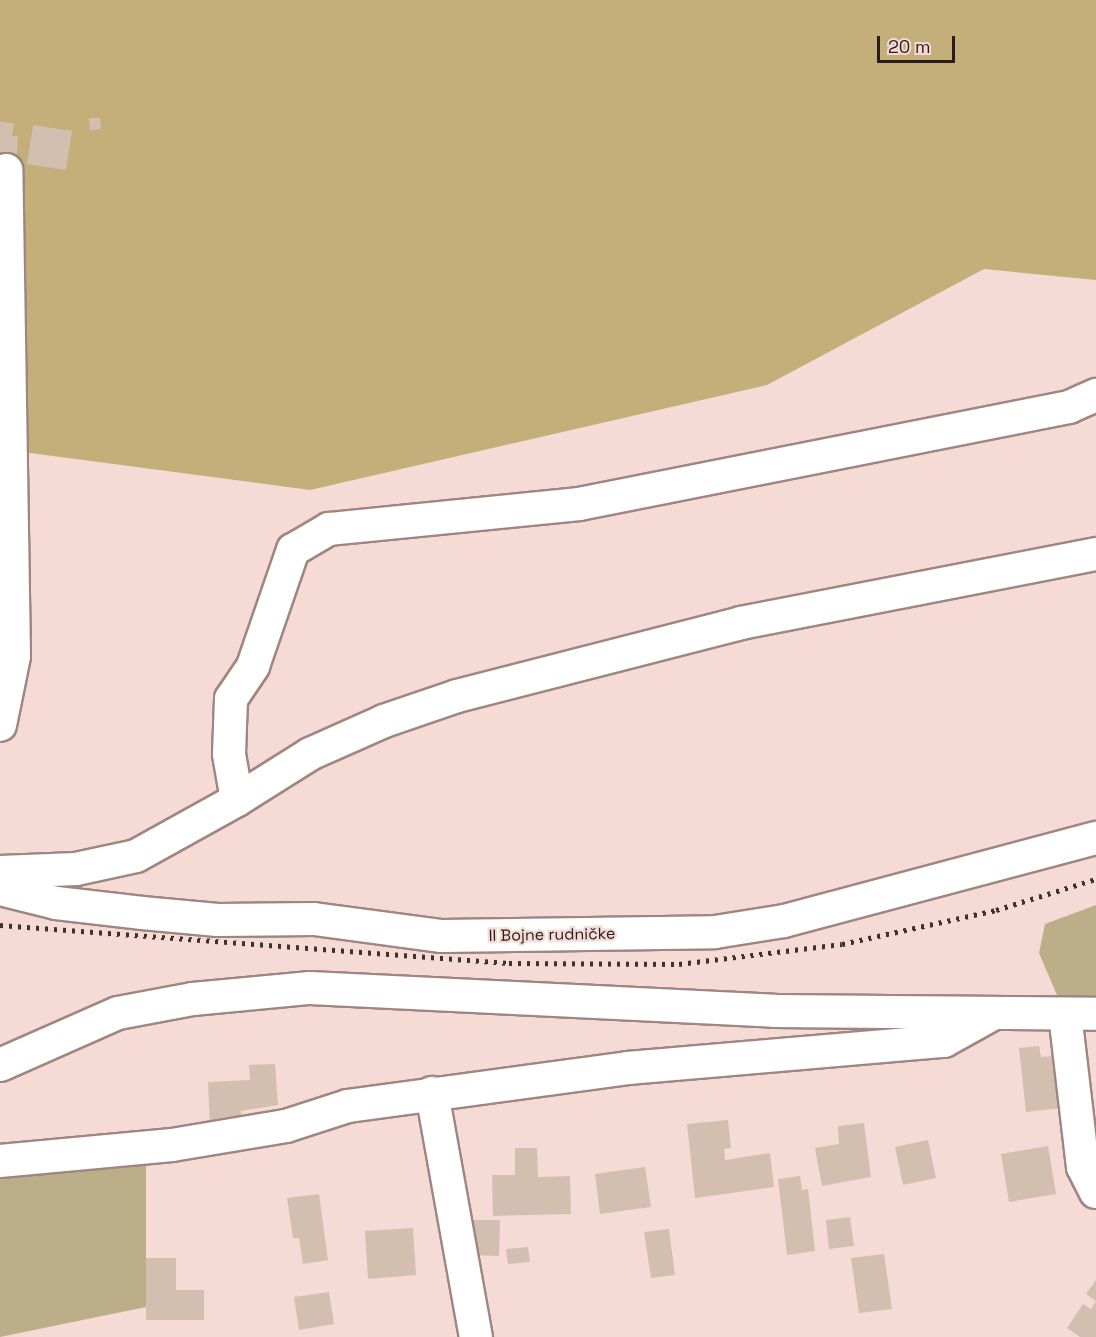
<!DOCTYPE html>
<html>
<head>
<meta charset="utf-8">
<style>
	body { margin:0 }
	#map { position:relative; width:1096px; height:1337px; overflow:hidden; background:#f5dad5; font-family:"Space Grotesk",sans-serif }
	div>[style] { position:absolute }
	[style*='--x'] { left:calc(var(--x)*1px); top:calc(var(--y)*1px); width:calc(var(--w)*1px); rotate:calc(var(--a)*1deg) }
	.green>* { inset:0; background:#bdae8a }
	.forest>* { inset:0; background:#c4ae79 }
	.building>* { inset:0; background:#d3bfb0 }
	.roads { filter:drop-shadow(2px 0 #9f8681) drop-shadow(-2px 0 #9f8681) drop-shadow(0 2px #9f8681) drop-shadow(0 -2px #9f8681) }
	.minor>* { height:32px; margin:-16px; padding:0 16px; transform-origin:16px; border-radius:16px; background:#fff }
	.rail>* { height:4.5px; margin-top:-2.25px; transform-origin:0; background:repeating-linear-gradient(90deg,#3e3230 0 3px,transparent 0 9px) }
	span { translate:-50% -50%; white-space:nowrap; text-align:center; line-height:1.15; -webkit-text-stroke:4.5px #f5dad5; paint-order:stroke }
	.street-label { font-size:16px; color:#271d1c }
	.scale { position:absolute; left:877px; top:36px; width:78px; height:27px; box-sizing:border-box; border:3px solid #271d1c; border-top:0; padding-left:8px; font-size:18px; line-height:21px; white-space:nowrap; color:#271d1c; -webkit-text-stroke:4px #f5dad5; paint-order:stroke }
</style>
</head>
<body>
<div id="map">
	<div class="green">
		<i style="clip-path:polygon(1096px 905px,1096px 1014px,1065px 1014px,1039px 953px,1045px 924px)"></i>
		<i style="clip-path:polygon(146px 1147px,146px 1307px,0 1337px,0 1161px)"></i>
	</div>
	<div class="forest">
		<i style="clip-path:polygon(0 0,1096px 0,1096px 280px,984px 269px,767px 385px,310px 490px,0 449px)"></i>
	</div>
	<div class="building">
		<i style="clip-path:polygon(89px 118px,100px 118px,101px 129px,90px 130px)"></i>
		<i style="clip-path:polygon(0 122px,14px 123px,12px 136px,18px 136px,16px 165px,0 164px)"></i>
		<i style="clip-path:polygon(33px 125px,72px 131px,66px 170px,27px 164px)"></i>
		<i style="clip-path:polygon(1039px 1046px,1041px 1057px,1064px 1055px,1070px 1107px,1026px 1112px,1019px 1048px)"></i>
		<i style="clip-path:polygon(275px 1064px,278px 1105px,241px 1111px,242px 1126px,210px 1127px,208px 1082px,250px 1080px,249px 1065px)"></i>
		<i style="clip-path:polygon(728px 1120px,731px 1148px,724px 1149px,725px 1160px,770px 1153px,774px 1187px,695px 1198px,687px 1124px)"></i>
		<i style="clip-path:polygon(864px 1123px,871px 1177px,822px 1186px,815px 1148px,839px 1144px,838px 1126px)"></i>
		<i style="clip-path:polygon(928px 1140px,936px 1178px,903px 1185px,895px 1147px)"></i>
		<i style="clip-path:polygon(1048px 1146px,1056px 1194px,1009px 1202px,1001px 1154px)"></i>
		<i style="clip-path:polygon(515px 1148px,537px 1148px,538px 1177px,570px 1176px,571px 1214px,493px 1216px,492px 1175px,515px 1175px)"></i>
		<i style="clip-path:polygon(645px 1167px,651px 1207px,600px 1214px,595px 1174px)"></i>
		<i style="clip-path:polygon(800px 1176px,802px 1190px,808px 1189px,815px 1251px,787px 1255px,778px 1179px)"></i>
		<i style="clip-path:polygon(319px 1194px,328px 1260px,303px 1264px,299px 1238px,293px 1238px,287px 1198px)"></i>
		<i style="clip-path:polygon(850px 1217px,854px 1246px,829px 1249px,826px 1220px)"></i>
		<i style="clip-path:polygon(467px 1220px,500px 1220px,499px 1256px,467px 1255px)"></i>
		<i style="clip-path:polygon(413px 1228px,416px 1275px,368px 1279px,365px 1231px)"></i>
		<i style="clip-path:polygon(669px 1229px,675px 1275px,651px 1278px,644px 1232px)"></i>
		<i style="clip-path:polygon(528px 1247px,530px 1262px,508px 1264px,506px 1249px)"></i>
		<i style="clip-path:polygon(884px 1254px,892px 1309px,859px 1313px,851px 1258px)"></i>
		<i style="clip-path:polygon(146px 1258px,176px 1258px,176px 1290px,204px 1290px,204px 1320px,146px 1320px)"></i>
		<i style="clip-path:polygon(1096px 1280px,1096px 1301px,1086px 1294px)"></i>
		<i style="clip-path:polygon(329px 1292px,334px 1324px,299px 1330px,294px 1297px)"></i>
		<i style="clip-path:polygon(1096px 1301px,1096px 1337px,1080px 1337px,1067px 1328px,1083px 1304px,1091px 1309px)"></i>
	</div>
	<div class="roads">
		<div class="minor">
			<i style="--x:0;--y:725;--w:70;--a:-78.5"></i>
			<i style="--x:14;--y:656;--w:486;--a:-90.9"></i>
			<i style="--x:237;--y:800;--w:47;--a:-99.9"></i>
			<i style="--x:229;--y:754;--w:55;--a:-87.9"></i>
			<i style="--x:231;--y:699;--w:40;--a:-56"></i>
			<i style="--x:253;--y:666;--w:123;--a:-71"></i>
			<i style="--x:293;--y:550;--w:42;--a:-30.3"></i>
			<i style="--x:329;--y:529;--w:251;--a:-5.7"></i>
			<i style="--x:579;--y:504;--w:500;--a:-11.2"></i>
			<i style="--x:1069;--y:407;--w:30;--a:-24"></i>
			<i style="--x:0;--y:872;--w:76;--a:-2.3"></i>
			<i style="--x:76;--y:869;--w:61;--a:-12.2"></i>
			<i style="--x:136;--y:856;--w:115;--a:-29"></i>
			<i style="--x:237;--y:800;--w:86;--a:-32.2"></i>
			<i style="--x:310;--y:754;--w:81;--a:-24"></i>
			<i style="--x:384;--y:721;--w:77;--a:-18.9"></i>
			<i style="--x:457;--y:696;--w:293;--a:-14.4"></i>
			<i style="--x:741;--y:623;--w:362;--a:-11"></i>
			<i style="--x:0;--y:889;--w:58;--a:14"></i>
			<i style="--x:56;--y:903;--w:87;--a:6.6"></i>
			<i style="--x:142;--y:913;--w:76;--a:5.3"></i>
			<i style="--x:218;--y:920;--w:96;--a:-0.6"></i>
			<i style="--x:314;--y:919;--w:129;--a:7.6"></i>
			<i style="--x:442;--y:936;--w:273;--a:-0.8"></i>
			<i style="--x:715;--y:932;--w:70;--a:-9.1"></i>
			<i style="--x:784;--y:921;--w:323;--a:-14.9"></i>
			<i style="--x:1065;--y:1014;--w:154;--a:83.3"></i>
			<i style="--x:1083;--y:1167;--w:28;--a:63"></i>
			<i style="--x:0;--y:1065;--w:129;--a:-23.8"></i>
			<i style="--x:118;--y:1013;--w:76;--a:-10.6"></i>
			<i style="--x:193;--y:999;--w:118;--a:-5.4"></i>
			<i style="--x:310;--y:988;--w:465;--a:2.8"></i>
			<i style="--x:774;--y:1011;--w:322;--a:0.5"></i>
			<i style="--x:432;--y:1093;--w:248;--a:79.8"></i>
			<i style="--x:0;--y:1161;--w:173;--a:-5.3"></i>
			<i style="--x:172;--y:1145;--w:116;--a:-9.5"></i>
			<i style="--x:286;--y:1126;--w:65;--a:-17.9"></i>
			<i style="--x:348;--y:1106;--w:283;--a:-7.7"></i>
			<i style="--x:628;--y:1068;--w:317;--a:-4.9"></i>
			<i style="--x:944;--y:1041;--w:54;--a:-29"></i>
		</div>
	</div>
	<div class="rail">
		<i style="--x:0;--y:925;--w:510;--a:4.27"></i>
		<i style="--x:509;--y:963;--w:170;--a:0.3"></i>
		<i style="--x:679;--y:964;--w:164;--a:-7"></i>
		<i style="--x:842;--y:944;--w:158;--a:-12.4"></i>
		<i style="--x:996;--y:910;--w:105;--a:-17.2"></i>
	</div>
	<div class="street-label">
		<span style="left:552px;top:935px;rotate:-1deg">II Bojne rudničke</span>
	</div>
	<div class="scale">20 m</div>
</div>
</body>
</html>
